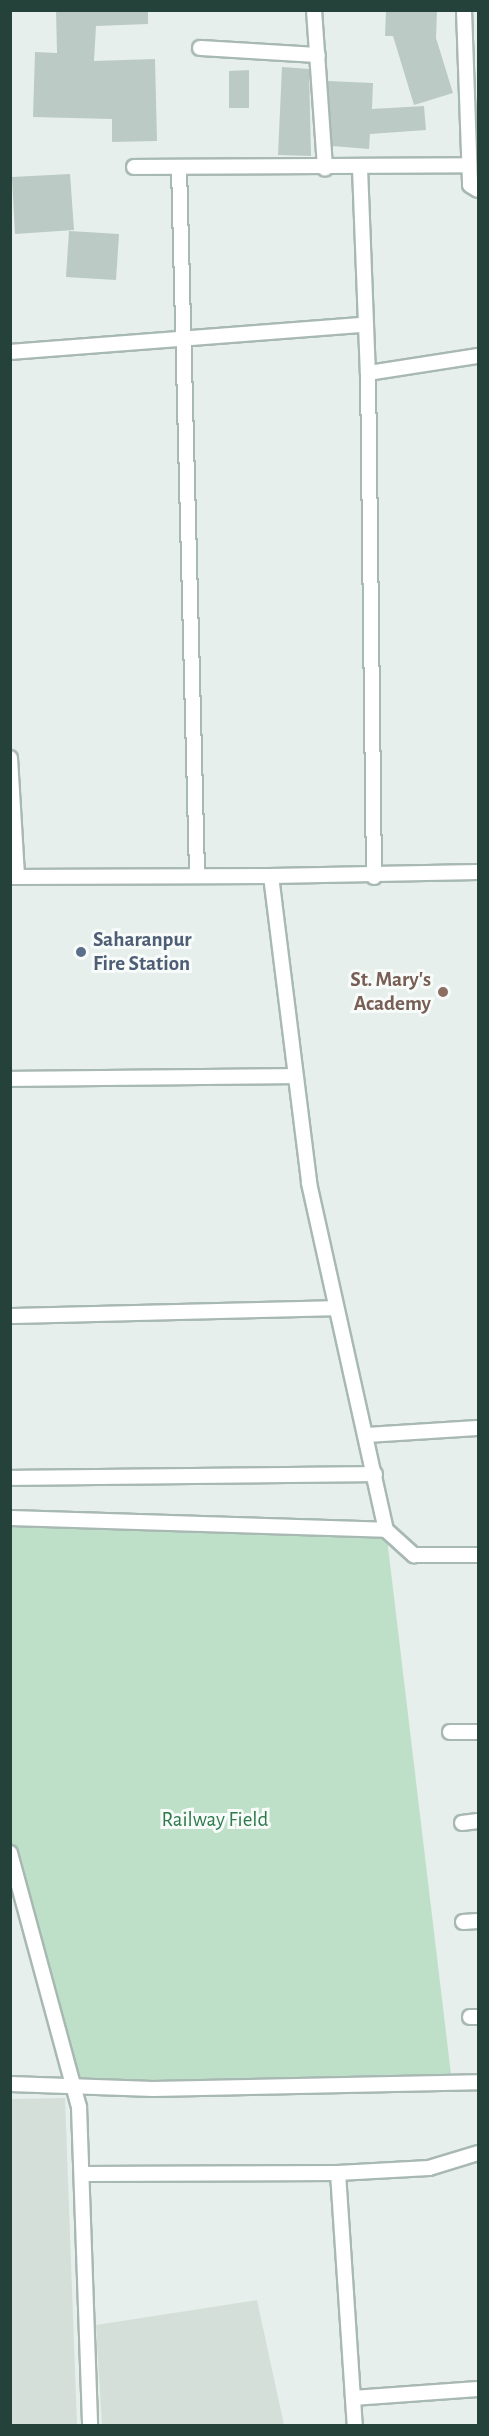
<!DOCTYPE html>
<html>
<head>
<meta charset="utf-8">
<style>
	body { margin:0 }
	#map { position:relative; width:489px; height:2436px; overflow:hidden; background:#e6efeb; font-family:"Alegreya Sans",sans-serif }
	div>[style] { position:absolute }
	[style*='--x'] { left:calc(var(--x)*1px); top:calc(var(--y)*1px); width:calc(var(--w)*1px); rotate:calc(var(--a)*1deg) }
	.built>* { inset:0; background:#d4dfda }
	.green>* { inset:0; background:#bfe0c8 }
	.building>* { inset:0; background:#bbcac4 }
	.roads { filter:drop-shadow(2px 0 #a8b8b2) drop-shadow(-2px 0 #a8b8b2) drop-shadow(0 2px #a8b8b2) drop-shadow(0 -2px #a8b8b2) }
	.street>* { height:14px; margin:-7px; padding:0 7px; transform-origin:7px; border-radius:7px; background:#fff }
	.dots>* { width:16px; height:16px; translate:-50% -50%; box-sizing:border-box; border:3px solid #f7fbf9; border-radius:50% }
	span { translate:-50% -50%; white-space:nowrap; text-align:center; line-height:1.15; -webkit-text-stroke:6px #f7fbf9; paint-order:stroke }
	.service-label { font-size:21px; color:#4e5e75; font-weight:700 }
	.left { translate:0 -50%; text-align:left }
	.education-label { font-size:21px; color:#785e54; font-weight:700 }
	.right { translate:-100% -50%; text-align:right }
	.park-label { font-size:21px; color:#2d7a4b }
	.frame { position:absolute; inset:0; border:12px solid #24423a; pointer-events:none }
</style>
</head>
<body>
<div id="map">
	<div class="built">
		<i style="clip-path:polygon(65px 2098px,77px 2425px,11px 2425px,11px 2099px)"></i>
		<i style="clip-path:polygon(257px 2300px,284px 2425px,102px 2425px,96px 2325px)"></i>
	</div>
	<div class="green">
		<i style="clip-path:polygon(10px 1518px,386px 1530px,452px 2083px,75px 2084px,11px 1848px)"></i>
	</div>
	<div class="building">
		<i style="clip-path:polygon(56px 10px,148px 10px,148px 24px,96px 26px,94px 61px,155px 59px,157px 141px,112px 142px,112px 119px,33px 117px,35px 52px,57px 53px)"></i>
		<i style="clip-path:polygon(386px 10px,437px 10px,436px 38px,453px 93px,414px 105px,393px 36px,385px 36px)"></i>
		<i style="clip-path:polygon(282px 67px,309px 69px,311px 156px,278px 155px)"></i>
		<i style="clip-path:polygon(249px 70px,249px 108px,229px 108px,229px 71px)"></i>
		<i style="clip-path:polygon(328px 81px,373px 83px,372px 109px,424px 106px,426px 130px,370px 134px,369px 149px,332px 146px)"></i>
		<i style="clip-path:polygon(70px 174px,74px 230px,15px 234px,12px 177px)"></i>
		<i style="clip-path:polygon(69px 231px,119px 234px,116px 280px,66px 277px)"></i>
	</div>
	<div class="roads">
		<div class="street">
			<i style="--x:314;--y:10;--w:159;--a:86"></i>
			<i style="--x:464;--y:10;--w:175;--a:88"></i>
			<i style="--x:470;--y:185;--w:9;--a:32"></i>
			<i style="--x:200;--y:48;--w:118;--a:3.4"></i>
			<i style="--x:134;--y:167;--w:335;--a:-0.3"></i>
			<i style="--x:179;--y:167;--w:708;--a:88.54"></i>
			<i style="--x:360;--y:168;--w:205;--a:87.8"></i>
			<i style="--x:10;--y:352;--w:354;--a:-4.4"></i>
			<i style="--x:10;--y:758;--w:119;--a:86.6"></i>
			<i style="--x:271;--y:876;--w:207;--a:-1.1"></i>
			<i style="--x:10;--y:877;--w:261;--a:-0.2"></i>
			<i style="--x:271;--y:876;--w:309;--a:82.9"></i>
			<i style="--x:309;--y:1183;--w:355;--a:77.5"></i>
			<i style="--x:386;--y:1530;--w:38;--a:42"></i>
			<i style="--x:414;--y:1555;--w:64;--a:0"></i>
			<i style="--x:374;--y:877;--w:504;--a:-90.68"></i>
			<i style="--x:368;--y:373;--w:111;--a:-8.8"></i>
			<i style="--x:10;--y:1079;--w:285;--a:-0.6"></i>
			<i style="--x:10;--y:1316;--w:325;--a:-1.4"></i>
			<i style="--x:366;--y:1435;--w:112;--a:-3.6"></i>
			<i style="--x:10;--y:1478;--w:365;--a:-0.6"></i>
			<i style="--x:10;--y:1518;--w:376;--a:1.8"></i>
			<i style="--x:450;--y:1732;--w:28;--a:0"></i>
			<i style="--x:462;--y:1823;--w:16;--a:-7"></i>
			<i style="--x:10;--y:1853;--w:263;--a:74.8"></i>
			<i style="--x:79;--y:2107;--w:319;--a:88"></i>
			<i style="--x:463;--y:1922;--w:15;--a:-4"></i>
			<i style="--x:470;--y:2017;--w:8;--a:0"></i>
			<i style="--x:10;--y:2084;--w:143;--a:2"></i>
			<i style="--x:153;--y:2089;--w:325;--a:-1.2"></i>
			<i style="--x:338;--y:2173;--w:91;--a:-3.1"></i>
			<i style="--x:429;--y:2168;--w:51;--a:-17"></i>
			<i style="--x:84;--y:2174;--w:254;--a:-0.2"></i>
			<i style="--x:338;--y:2173;--w:254;--a:86.2"></i>
			<i style="--x:353;--y:2398;--w:125;--a:-4.1"></i>
		</div>
	</div>
	<div class="dots">
		<i style="left:81px;top:952px;background:#5c6f8a"></i>
		<i style="left:443px;top:992px;background:#8d6e63"></i>
	</div>
	<div class="service-label">
		<span class="left" style="left:93px;top:952px">Saharanpur<br>Fire Station</span>
	</div>
	<div class="education-label">
		<span class="right" style="left:431px;top:992px">St. Mary's<br>Academy</span>
	</div>
	<div class="park-label">
		<span style="left:215px;top:1820px">Railway Field</span>
	</div>
	<div class="frame"></div>
</div>
</body>
</html>
